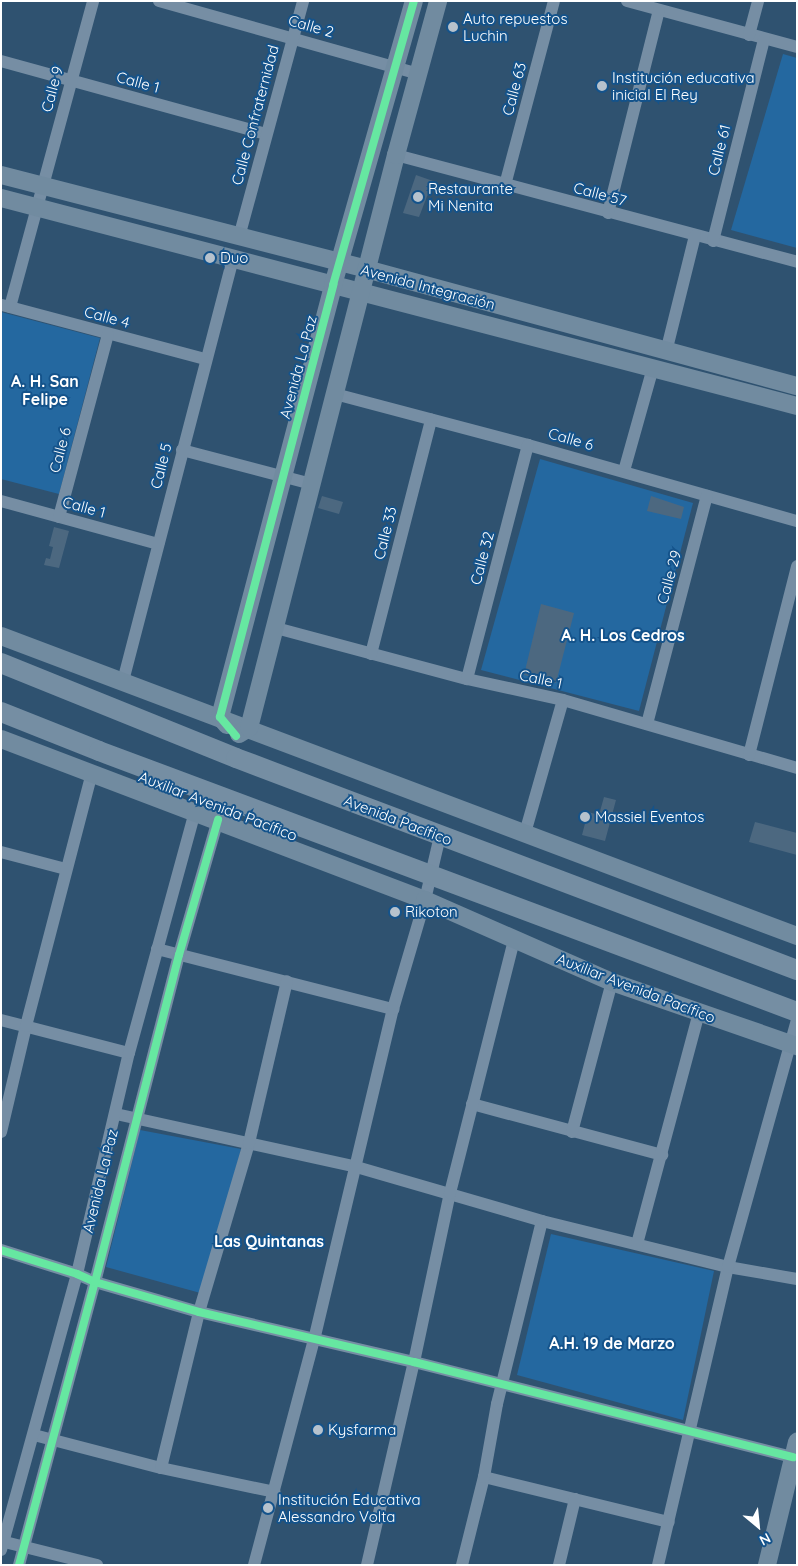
<!DOCTYPE html>
<html>
<head>
<meta charset="utf-8">
<style>
	body { margin:0 }
	#map { position:relative; width:798px; height:1566px; overflow:hidden; background:#2f5270; font-family:Quicksand,sans-serif }
	div>[style] { position:absolute }
	[style*='--x'] { left:calc(var(--x)*1px); top:calc(var(--y)*1px); width:calc(var(--w)*1px); rotate:calc(var(--a)*1deg) }
	.green>* { inset:0; background:#2468a0 }
	.building>* { inset:0; background:#4c6880 }
	.street>* { height:12px; margin:-6px; padding:0 6px; transform-origin:6px; border-radius:6px; background:#768ea4 }
	.secondary>* { height:18px; margin:-9px; padding:0 9px; transform-origin:9px; border-radius:9px; background:#718ba0 }
	.primary>* { height:20px; margin:-10px; padding:0 10px; transform-origin:10px; border-radius:10px; background:#758ea3 }
	.cycleway>* { height:8px; margin:-4px; padding:0 4px; transform-origin:4px; border-radius:4px; background:#66e7a1 }
	.dots>* { width:14px; height:14px; translate:-50% -50%; box-sizing:border-box; border:2px solid #14538b; border-radius:50% }
	span { translate:-50% -50%; white-space:nowrap; text-align:center; line-height:1.15; -webkit-text-stroke:4px #14538b; paint-order:stroke }
	.poi-label { font-size:15px; color:#fff }
	.left { translate:0 -50%; text-align:left }
	.street-label { font-size:15px; color:#fff }
	.neighbourhood-label { font-size:16px; color:#fff; font-weight:700 }
	.frame { position:absolute; inset:0; border:2px solid #fff; pointer-events:none }
	.north { position:absolute; left:733px; top:1501px; width:50px; height:50px; -webkit-text-stroke:4px #14538b; paint-order:stroke; rotate:152deg; font-size:14px; font-weight:700; line-height:20px; text-align:center; color:#fff }
	.north::after { content:''; display:block; margin:auto; width:18px; height:22px; background:#fff; clip-path:polygon(50% 0,100% 100%,50% 72%,0 100%) }
</style>
</head>
<body>
<div id="map">
	<div class="green">
		<i style="clip-path:polygon(783px 54px,797px 58px,797px 248px,731px 230px)"></i>
		<i style="clip-path:polygon(1px 312px,100px 338px,59px 494px,1px 479px)"></i>
		<i style="clip-path:polygon(540px 459px,693px 503px,639px 711px,481px 670px)"></i>
		<i style="clip-path:polygon(140px 1130px,241px 1149px,204px 1294px,106px 1267px)"></i>
		<i style="clip-path:polygon(551px 1234px,714px 1271px,683px 1420px,517px 1375px)"></i>
	</div>
	<div class="building">
		<i style="clip-path:polygon(416px 175px,433px 181px,419px 217px,403px 213px)"></i>
		<i style="clip-path:polygon(322px 496px,343px 502px,339px 514px,318px 508px)"></i>
		<i style="clip-path:polygon(651px 496px,684px 507px,681px 519px,647px 511px)"></i>
		<i style="clip-path:polygon(54px 527px,69px 531px,59px 568px,44px 565px,46px 558px,50px 559px,53px 547px,49px 546px)"></i>
		<i style="clip-path:polygon(541px 604px,574px 613px,556px 683px,524px 675px)"></i>
		<i style="clip-path:polygon(604px 797px,616px 800px,605px 841px,582px 835px,588px 812px,599px 815px)"></i>
		<i style="clip-path:polygon(755px 822px,797px 833px,797px 855px,749px 842px)"></i>
	</div>
	<div class="street">
		<i style="--x:159;--y:1;--w:269;--a:15.7"></i>
		<i style="--x:627;--y:1;--w:176;--a:15.1"></i>
		<i style="--x:749;--y:35;--w:35;--a:-75"></i>
		<i style="--x:1;--y:61;--w:275;--a:15.4"></i>
		<i style="--x:396;--y:155;--w:415;--a:14.9"></i>
		<i style="--x:505;--y:185;--w:190;--a:-75.1"></i>
		<i style="--x:608;--y:213;--w:209;--a:-75.9"></i>
		<i style="--x:239;--y:237;--w:245;--a:-74.8"></i>
		<i style="--x:713;--y:241;--w:208;--a:-75.8"></i>
		<i style="--x:2;--y:305;--w:210;--a:14.9"></i>
		<i style="--x:10;--y:307;--w:317;--a:-74.8"></i>
		<i style="--x:666;--y:352;--w:120;--a:-76"></i>
		<i style="--x:335;--y:394;--w:200;--a:14.8"></i>
		<i style="--x:528;--y:445;--w:280;--a:15.8"></i>
		<i style="--x:182;--y:450;--w:134;--a:14.7"></i>
		<i style="--x:624;--y:471;--w:107;--a:-74.3"></i>
		<i style="--x:1;--y:501;--w:163;--a:15.3"></i>
		<i style="--x:59;--y:517;--w:189;--a:-75"></i>
		<i style="--x:276;--y:628;--w:198;--a:15"></i>
		<i style="--x:467;--y:679;--w:98;--a:12.3"></i>
		<i style="--x:563;--y:700;--w:244;--a:16.2"></i>
		<i style="--x:371;--y:654;--w:242;--a:-75.6"></i>
		<i style="--x:467;--y:679;--w:242;--a:-75.4"></i>
		<i style="--x:123;--y:681;--w:436;--a:-75.4"></i>
		<i style="--x:647;--y:724;--w:236;--a:-75.3"></i>
		<i style="--x:749;--y:755;--w:195;--a:-75.7"></i>
		<i style="--x:525;--y:833;--w:138;--a:-74.1"></i>
		<i style="--x:1;--y:852;--w:67;--a:14.7"></i>
		<i style="--x:157;--y:949;--w:244;--a:14.3"></i>
		<i style="--x:1;--y:1020;--w:132;--a:14.5"></i>
		<i style="--x:472;--y:1104;--w:197;--a:15"></i>
		<i style="--x:116;--y:1114;--w:243;--a:12.4"></i>
		<i style="--x:353;--y:1166;--w:197;--a:16.2"></i>
		<i style="--x:542;--y:1221;--w:192;--a:13.9"></i>
		<i style="--x:728;--y:1267;--w:70;--a:9.9"></i>
		<i style="--x:1;--y:1132;--w:109;--a:-76.7"></i>
		<i style="--x:26;--y:1026;--w:261;--a:-75.4"></i>
		<i style="--x:572;--y:1132;--w:155;--a:-75.1"></i>
		<i style="--x:637;--y:1244;--w:240;--a:-75"></i>
		<i style="--x:1;--y:1250;--w:80;--a:17.5"></i>
		<i style="--x:77;--y:1274;--w:20;--a:24"></i>
		<i style="--x:95;--y:1282;--w:108;--a:16.1"></i>
		<i style="--x:199;--y:1312;--w:221;--a:13.1"></i>
		<i style="--x:414;--y:1362;--w:391;--a:14.1"></i>
		<i style="--x:34;--y:1435;--w:131;--a:14.6"></i>
		<i style="--x:161;--y:1468;--w:116;--a:11.9"></i>
		<i style="--x:161;--y:1468;--w:161;--a:-76.3"></i>
		<i style="--x:199;--y:1312;--w:176;--a:-73.5"></i>
		<i style="--x:249;--y:1143;--w:166;--a:-76.8"></i>
		<i style="--x:484;--y:1477;--w:190;--a:13.7"></i>
		<i style="--x:1;--y:1541;--w:99;--a:14"></i>
		<i style="--x:1;--y:1550;--w:286;--a:-74.6"></i>
		<i style="--x:77;--y:1274;--w:227;--a:-76.8"></i>
		<i style="--x:129;--y:1053;--w:251;--a:-74.7"></i>
		<i style="--x:19;--y:1565;--w:293;--a:-75"></i>
		<i style="--x:95;--y:1282;--w:338;--a:-75.6"></i>
		<i style="--x:179;--y:955;--w:141;--a:-73.9"></i>
		<i style="--x:254;--y:1565;--w:233;--a:-75.1"></i>
		<i style="--x:314;--y:1340;--w:340;--a:-76.6"></i>
		<i style="--x:393;--y:1009;--w:114;--a:-73.6"></i>
		<i style="--x:425;--y:900;--w:66;--a:-76.8"></i>
		<i style="--x:367;--y:1565;--w:208;--a:-77"></i>
		<i style="--x:414;--y:1362;--w:173;--a:-78"></i>
		<i style="--x:450;--y:1193;--w:261;--a:-75.8"></i>
		<i style="--x:462;--y:1565;--w:91;--a:-76"></i>
		<i style="--x:484;--y:1477;--w:74;--a:-79.9"></i>
		<i style="--x:497;--y:1404;--w:188;--a:-76.2"></i>
		<i style="--x:559;--y:1565;--w:68;--a:-76.4"></i>
		<i style="--x:658;--y:1565;--w:306;--a:-76.8"></i>
		<i style="--x:728;--y:1267;--w:256;--a:-74.4"></i>
	</div>
	<div class="secondary">
		<i style="--x:1;--y:175;--w:377;--a:14.4"></i>
		<i style="--x:366;--y:269;--w:447;--a:15.2"></i>
		<i style="--x:1;--y:198;--w:823;--a:14.64"></i>
		<i style="--x:1;--y:636;--w:851;--a:20.65"></i>
		<i style="--x:227;--y:725;--w:11;--a:-131"></i>
		<i style="--x:220;--y:717;--w:447;--a:-75.3"></i>
		<i style="--x:333;--y:285;--w:295;--a:-74.1"></i>
		<i style="--x:239;--y:734;--w:12;--a:-31"></i>
		<i style="--x:249;--y:728;--w:592;--a:-75.61"></i>
		<i style="--x:396;--y:155;--w:160;--a:-74.7"></i>
		<i style="--x:1;--y:739;--w:454;--a:20.8"></i>
		<i style="--x:425;--y:900;--w:204;--a:23.7"></i>
		<i style="--x:612;--y:982;--w:196;--a:19.1"></i>
		<i style="--x:767;--y:1565;--w:127;--a:-76.3"></i>
	</div>
	<div class="primary">
		<i style="--x:1;--y:663;--w:253;--a:22"></i>
		<i style="--x:236;--y:758;--w:600;--a:20.7"></i>
		<i style="--x:1;--y:712;--w:105;--a:21.7"></i>
		<i style="--x:99;--y:751;--w:745;--a:20.5"></i>
	</div>
	<div class="cycleway">
		<i style="--x:236;--y:736;--w:25;--a:-130"></i>
		<i style="--x:220;--y:717;--w:447;--a:-75.3"></i>
		<i style="--x:333;--y:285;--w:295;--a:-74.1"></i>
		<i style="--x:1;--y:1250;--w:80;--a:17.5"></i>
		<i style="--x:77;--y:1274;--w:20;--a:24"></i>
		<i style="--x:95;--y:1282;--w:108;--a:16.1"></i>
		<i style="--x:199;--y:1312;--w:221;--a:13.1"></i>
		<i style="--x:414;--y:1362;--w:391;--a:14.1"></i>
		<i style="--x:19;--y:1565;--w:293;--a:-75"></i>
		<i style="--x:95;--y:1282;--w:338;--a:-75.6"></i>
		<i style="--x:179;--y:955;--w:141;--a:-73.9"></i>
	</div>
	<div class="dots">
		<i style="left:453px;top:27px;background:#b6c2cd"></i>
		<i style="left:602px;top:86px;background:#b6c2cd"></i>
		<i style="left:418px;top:197px;background:#b6c2cd"></i>
		<i style="left:210px;top:258px;background:#b6c2cd"></i>
		<i style="left:585px;top:817px;background:#b6c2cd"></i>
		<i style="left:395px;top:912px;background:#b6c2cd"></i>
		<i style="left:318px;top:1430px;background:#b6c2cd"></i>
		<i style="left:268px;top:1508px;background:#b6c2cd"></i>
	</div>
	<div class="poi-label">
		<span class="left" style="left:463px;top:27px">Auto repuestos<br>Luchin</span>
		<span class="left" style="left:612px;top:86px">Institución educativa<br>inicial El Rey</span>
		<span class="left" style="left:428px;top:197px">Restaurante<br>Mi Nenita</span>
		<span class="left" style="left:220px;top:258px">Duo</span>
		<span class="left" style="left:595px;top:817px">Massiel Eventos</span>
		<span class="left" style="left:405px;top:912px">Rikoton</span>
		<span class="left" style="left:328px;top:1430px">Kysfarma</span>
		<span class="left" style="left:278px;top:1508px">Institución Educativa<br>Alessandro Volta</span>
	</div>
	<div class="street-label">
		<span style="left:311px;top:26px;rotate:16deg">Calle 2</span>
		<span style="left:138px;top:82px;rotate:15deg">Calle 1</span>
		<span style="left:52px;top:89px;rotate:-75deg">Calle 9</span>
		<span style="left:514px;top:89px;rotate:-75deg">Calle 63</span>
		<span style="left:255px;top:115px;rotate:-75deg">Calle Confraternidad</span>
		<span style="left:719px;top:150px;rotate:-76deg">Calle 61</span>
		<span style="left:600px;top:194px;rotate:15deg">Calle 57</span>
		<span style="left:428px;top:287px;rotate:15deg">Avenida Integración</span>
		<span style="left:107px;top:317px;rotate:15deg">Calle 4</span>
		<span style="left:298px;top:367px;rotate:-75deg">Avenida La Paz</span>
		<span style="left:571px;top:439px;rotate:16deg">Calle 6</span>
		<span style="left:60px;top:450px;rotate:-75deg">Calle 6</span>
		<span style="left:161px;top:466px;rotate:-76deg">Calle 5</span>
		<span style="left:84px;top:507px;rotate:15deg">Calle 1</span>
		<span style="left:385px;top:533px;rotate:-76deg">Calle 33</span>
		<span style="left:482px;top:558px;rotate:-75deg">Calle 32</span>
		<span style="left:669px;top:577px;rotate:-75deg">Calle 29</span>
		<span style="left:541px;top:679px;rotate:12deg">Calle 1</span>
		<span style="left:218px;top:806px;rotate:21deg">Auxiliar Avenida Pacífico</span>
		<span style="left:398px;top:820px;rotate:21deg">Avenida Pacífico</span>
		<span style="left:636px;top:988px;rotate:21deg">Auxiliar Avenida Pacífico</span>
		<span style="left:100px;top:1181px;rotate:-76deg">Avenida La Paz</span>
	</div>
	<div class="neighbourhood-label">
		<span style="left:45px;top:390px">A. H. San<br>Felipe</span>
		<span style="left:623px;top:635px">A. H. Los Cedros</span>
		<span style="left:269px;top:1241px">Las Quintanas</span>
		<span style="left:612px;top:1343px">A.H. 19 de Marzo</span>
	</div>
	<div class="frame"></div>
	<div class="north">N</div>
</div>
</body>
</html>
